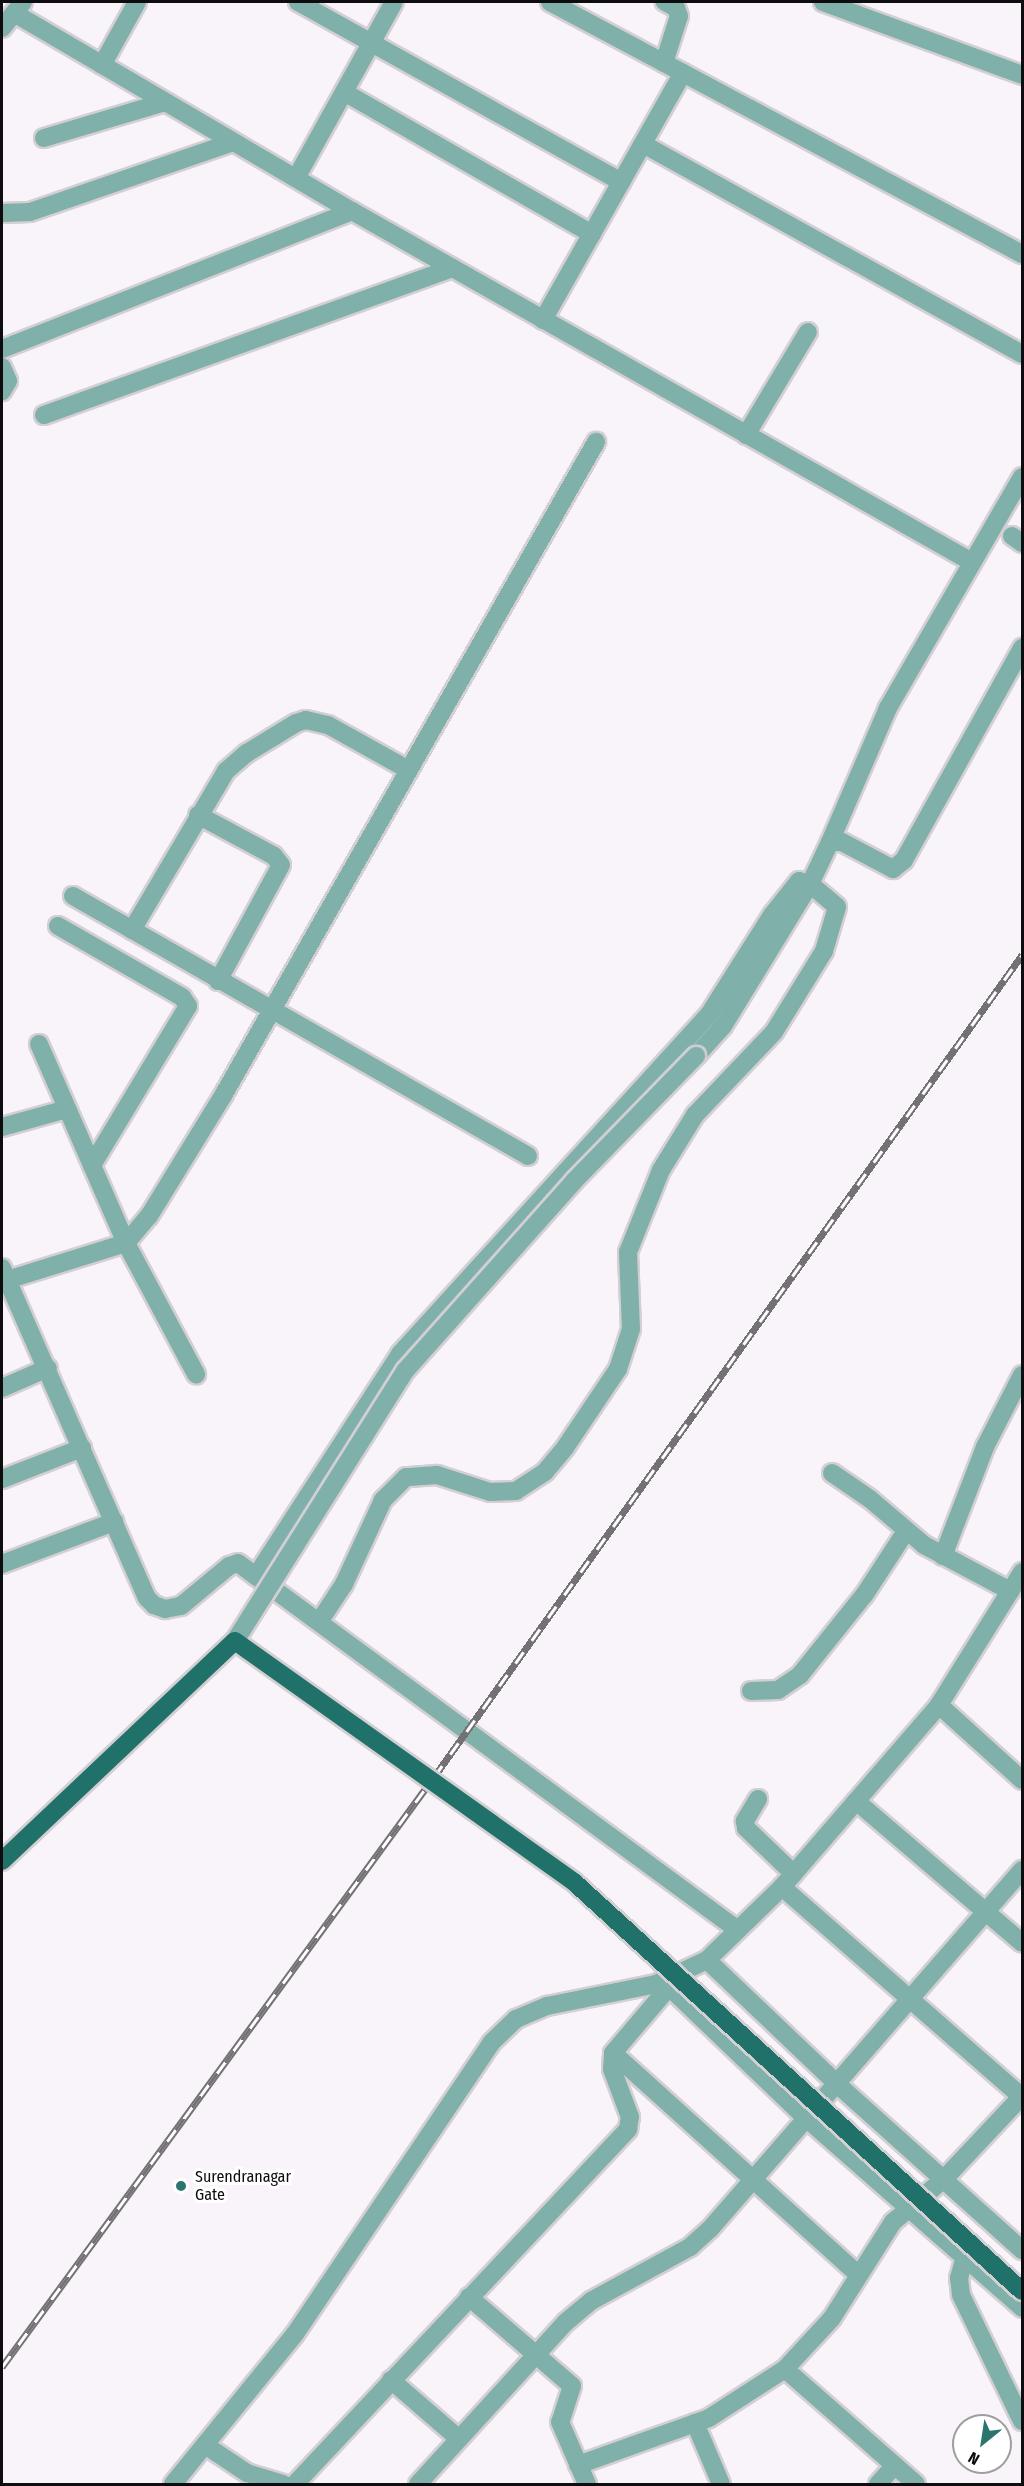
<!DOCTYPE html>
<html>
<head>
<meta charset="utf-8">
<style>
	body { margin:0 }
	#map { position:relative; width:1024px; height:2486px; overflow:hidden; background:#f8f4f9; font-family:"Fira Sans Condensed",sans-serif }
	div>[style] { position:absolute }
	[style*='--x'] { left:calc(var(--x)*1px); top:calc(var(--y)*1px); width:calc(var(--w)*1px); rotate:calc(var(--a)*1deg) }
	.roads { filter:drop-shadow(2px 0 #d3cfd3) drop-shadow(-2px 0 #d3cfd3) drop-shadow(0 2px #d3cfd3) drop-shadow(0 -2px #d3cfd3) }
	.minor>* { height:18px; margin:-9px; padding:0 9px; transform-origin:9px; border-radius:9px; background:#80b0aa }
	.rail>* { height:7px; margin-top:-3.5px; transform-origin:0; background:repeating-linear-gradient(90deg,#fff 0 14px,#747174 0 28px); box-sizing:border-box; border-block:2px solid #747174 }
	.bridges { filter:drop-shadow(2px 0 #d3cfd3) drop-shadow(-2px 0 #d3cfd3) drop-shadow(0 2px #d3cfd3) drop-shadow(0 -2px #d3cfd3) }
	.minor-bridge>* { height:18px; margin:-9px; padding:0 9px; transform-origin:9px; border-radius:9px; background:#80b0aa }
	.major-bridge>* { height:18px; margin:-9px; padding:0 9px; transform-origin:9px; border-radius:9px; background:#1f716a }
	.dots>* { width:16px; height:16px; translate:-50% -50%; box-sizing:border-box; border:3px solid #fff; border-radius:50% }
	span { translate:-50% -50%; white-space:nowrap; text-align:center; line-height:1.15; -webkit-text-stroke:6px #fff; paint-order:stroke }
	.poi-label { font-size:16px; color:#0e0c0e }
	.left { translate:0 -50%; text-align:left }
	.frame { position:absolute; inset:0; border:3px solid #0e0c0e; pointer-events:none }
	.north { position:absolute; left:952px; top:2414px; width:60px; height:60px; box-sizing:border-box; background:#fff; border:2px solid #9f9e9f; border-radius:50%; rotate:210deg; font-size:16px; font-weight:700; line-height:24px; text-align:center; color:#0e0c0e }
	.north::after { content:''; display:block; margin:auto; width:21px; height:27px; background:#2c756e; clip-path:polygon(50% 0,100% 100%,50% 72%,0 100%) }
</style>
</head>
<body>
<div id="map">
	<div class="roads">
		<div class="minor">
			<i style="--x:298;--y:2;--w:370;--a:29.1"></i>
			<i style="--x:550;--y:2;--w:535;--a:28.1"></i>
			<i style="--x:823;--y:2;--w:212;--a:20.1"></i>
			<i style="--x:14;--y:13;--w:392;--a:30.4"></i>
			<i style="--x:352;--y:211;--w:712;--a:29.52"></i>
			<i style="--x:2;--y:28;--w:33;--a:-51"></i>
			<i style="--x:664;--y:63;--w:49;--a:-72.3"></i>
			<i style="--x:679;--y:16;--w:9;--a:-111"></i>
			<i style="--x:676;--y:8;--w:13;--a:-151"></i>
			<i style="--x:102;--y:65;--w:72;--a:-60.9"></i>
			<i style="--x:344;--y:92;--w:286;--a:29.8"></i>
			<i style="--x:44;--y:138;--w:126;--a:-16.6"></i>
			<i style="--x:643;--y:144;--w:433;--a:29"></i>
			<i style="--x:296;--y:178;--w:201;--a:-60.9"></i>
			<i style="--x:2;--y:213;--w:28;--a:-2"></i>
			<i style="--x:30;--y:212;--w:215;--a:-19"></i>
			<i style="--x:543;--y:320;--w:284;--a:-60.5"></i>
			<i style="--x:2;--y:349;--w:376;--a:-21.5"></i>
			<i style="--x:2;--y:367;--w:15;--a:67"></i>
			<i style="--x:8;--y:381;--w:12;--a:121"></i>
			<i style="--x:44;--y:415;--w:434;--a:-19.8"></i>
			<i style="--x:746;--y:435;--w:120;--a:-59"></i>
			<i style="--x:1012;--y:536;--w:12;--a:35"></i>
			<i style="--x:198;--y:815;--w:86;--a:28.3"></i>
			<i style="--x:274;--y:856;--w:11;--a:52"></i>
			<i style="--x:281;--y:865;--w:132;--a:118.5"></i>
			<i style="--x:830;--y:842;--w:146;--a:-66.6"></i>
			<i style="--x:888;--y:708;--w:267;--a:-59.9"></i>
			<i style="--x:73;--y:896;--w:524;--a:29.74"></i>
			<i style="--x:58;--y:926;--w:143;--a:29.8"></i>
			<i style="--x:182;--y:997;--w:11;--a:56"></i>
			<i style="--x:188;--y:1006;--w:186;--a:121.1"></i>
			<i style="--x:132;--y:930;--w:185;--a:-59.4"></i>
			<i style="--x:226;--y:771;--w:28;--a:-41"></i>
			<i style="--x:247;--y:753;--w:57;--a:-31.5"></i>
			<i style="--x:296;--y:723;--w:10;--a:-17"></i>
			<i style="--x:306;--y:720;--w:23;--a:13"></i>
			<i style="--x:328;--y:725;--w:90;--a:29.1"></i>
			<i style="--x:39;--y:1044;--w:217;--a:66.4"></i>
			<i style="--x:126;--y:1243;--w:149;--a:61.9"></i>
			<i style="--x:696;--y:1056;--w:40;--a:-48"></i>
			<i style="--x:723;--y:1026;--w:167;--a:-58.5"></i>
			<i style="--x:810;--y:884;--w:47;--a:-64.5"></i>
			<i style="--x:830;--y:842;--w:12;--a:0"></i>
			<i style="--x:842;--y:842;--w:58;--a:27.9"></i>
			<i style="--x:893;--y:869;--w:14;--a:-39"></i>
			<i style="--x:904;--y:860;--w:243;--a:-60.9"></i>
			<i style="--x:2;--y:1127;--w:67;--a:-15.5"></i>
			<i style="--x:2;--y:1268;--w:360;--a:66.3"></i>
			<i style="--x:147;--y:1598;--w:10;--a:45"></i>
			<i style="--x:154;--y:1605;--w:12;--a:20"></i>
			<i style="--x:165;--y:1609;--w:16;--a:-11"></i>
			<i style="--x:181;--y:1606;--w:62;--a:-39.8"></i>
			<i style="--x:229;--y:1566;--w:9;--a:-18"></i>
			<i style="--x:238;--y:1563;--w:620;--a:36.28"></i>
			<i style="--x:7;--y:1280;--w:125;--a:-17.3"></i>
			<i style="--x:126;--y:1243;--w:35;--a:-50"></i>
			<i style="--x:149;--y:1216;--w:143;--a:-58.4"></i>
			<i style="--x:224;--y:1094;--w:751;--a:-60.29"></i>
			<i style="--x:2;--y:1388;--w:50;--a:-23.5"></i>
			<i style="--x:832;--y:1473;--w:46;--a:34.4"></i>
			<i style="--x:870;--y:1499;--w:71;--a:40.4"></i>
			<i style="--x:924;--y:1545;--w:98;--a:28.1"></i>
			<i style="--x:2;--y:1479;--w:86;--a:-21.2"></i>
			<i style="--x:943;--y:1556;--w:117;--a:-68.9"></i>
			<i style="--x:985;--y:1447;--w:81;--a:-62.8"></i>
			<i style="--x:2;--y:1564;--w:120;--a:-20.6"></i>
			<i style="--x:256;--y:1576;--w:265;--a:-57"></i>
			<i style="--x:400;--y:1354;--w:457;--a:-47.7"></i>
			<i style="--x:708;--y:1016;--w:120;--a:-57.6"></i>
			<i style="--x:772;--y:915;--w:43;--a:-51.5"></i>
			<i style="--x:799;--y:881;--w:11;--a:15"></i>
			<i style="--x:810;--y:884;--w:35;--a:40"></i>
			<i style="--x:837;--y:907;--w:46;--a:106.5"></i>
			<i style="--x:824;--y:951;--w:95;--a:121.7"></i>
			<i style="--x:774;--y:1032;--w:115;--a:133.6"></i>
			<i style="--x:695;--y:1115;--w:65;--a:121.7"></i>
			<i style="--x:661;--y:1170;--w:88;--a:111.9"></i>
			<i style="--x:628;--y:1252;--w:77;--a:87.8"></i>
			<i style="--x:631;--y:1329;--w:42;--a:108"></i>
			<i style="--x:618;--y:1369;--w:95;--a:123.9"></i>
			<i style="--x:565;--y:1448;--w:31;--a:130"></i>
			<i style="--x:545;--y:1472;--w:35;--a:147"></i>
			<i style="--x:516;--y:1491;--w:26;--a:178"></i>
			<i style="--x:490;--y:1492;--w:56;--a:-162.2"></i>
			<i style="--x:437;--y:1475;--w:31;--a:176"></i>
			<i style="--x:406;--y:1477;--w:33;--a:135"></i>
			<i style="--x:383;--y:1500;--w:93;--a:114.9"></i>
			<i style="--x:344;--y:1584;--w:45;--a:123.3"></i>
			<i style="--x:751;--y:1691;--w:27;--a:-2"></i>
			<i style="--x:778;--y:1690;--w:27;--a:-34"></i>
			<i style="--x:800;--y:1675;--w:104;--a:-51.3"></i>
			<i style="--x:865;--y:1594;--w:75;--a:-56.9"></i>
			<i style="--x:939;--y:1705;--w:112;--a:42.1"></i>
			<i style="--x:758;--y:1799;--w:26;--a:121"></i>
			<i style="--x:745;--y:1821;--w:7;--a:82"></i>
			<i style="--x:746;--y:1828;--w:66;--a:43.8"></i>
			<i style="--x:856;--y:1801;--w:218;--a:40.5"></i>
			<i style="--x:782;--y:1887;--w:319;--a:41.2"></i>
			<i style="--x:707;--y:1960;--w:180;--a:43.6"></i>
			<i style="--x:837;--y:2084;--w:249;--a:41.9"></i>
			<i style="--x:663;--y:1981;--w:198;--a:43.8"></i>
			<i style="--x:806;--y:2118;--w:288;--a:41.3"></i>
			<i style="--x:613;--y:2053;--w:331;--a:42.1"></i>
			<i style="--x:965;--y:2256;--w:23;--a:105"></i>
			<i style="--x:959;--y:2278;--w:17;--a:83"></i>
			<i style="--x:961;--y:2295;--w:140;--a:64.2"></i>
			<i style="--x:469;--y:2297;--w:136;--a:40.8"></i>
			<i style="--x:572;--y:2386;--w:38;--a:108"></i>
			<i style="--x:560;--y:2422;--w:68;--a:66.5"></i>
			<i style="--x:785;--y:2369;--w:174;--a:41.3"></i>
			<i style="--x:391;--y:2380;--w:90;--a:40.9"></i>
			<i style="--x:695;--y:2423;--w:66;--a:66.9"></i>
			<i style="--x:205;--y:2445;--w:50;--a:33.7"></i>
			<i style="--x:247;--y:2473;--w:38;--a:17"></i>
			<i style="--x:578;--y:2465;--w:139;--a:-19.7"></i>
			<i style="--x:709;--y:2418;--w:90;--a:-32.8"></i>
			<i style="--x:785;--y:2369;--w:69;--a:-47.3"></i>
			<i style="--x:832;--y:2318;--w:114;--a:-57.6"></i>
			<i style="--x:893;--y:2222;--w:68;--a:-40.2"></i>
			<i style="--x:945;--y:2178;--w:112;--a:-46.8"></i>
			<i style="--x:173;--y:2484;--w:193;--a:-50.9"></i>
			<i style="--x:295;--y:2334;--w:351;--a:-56"></i>
			<i style="--x:491;--y:2043;--w:35;--a:-44"></i>
			<i style="--x:516;--y:2019;--w:34;--a:-23"></i>
			<i style="--x:547;--y:2006;--w:111;--a:-11.4"></i>
			<i style="--x:656;--y:1984;--w:56;--a:-25.2"></i>
			<i style="--x:707;--y:1960;--w:105;--a:-44.2"></i>
			<i style="--x:782;--y:1887;--w:240;--a:-49.2"></i>
			<i style="--x:939;--y:1705;--w:157;--a:-58"></i>
			<i style="--x:295;--y:2484;--w:487;--a:-46.8"></i>
			<i style="--x:628;--y:2129;--w:12;--a:-81"></i>
			<i style="--x:630;--y:2117;--w:51;--a:-110.6"></i>
			<i style="--x:612;--y:2069;--w:16;--a:-86"></i>
			<i style="--x:613;--y:2053;--w:87;--a:-49.7"></i>
			<i style="--x:418;--y:2484;--w:219;--a:-47.6"></i>
			<i style="--x:566;--y:2322;--w:33;--a:-40"></i>
			<i style="--x:591;--y:2301;--w:113;--a:-28.6"></i>
			<i style="--x:690;--y:2247;--w:27;--a:-42"></i>
			<i style="--x:710;--y:2229;--w:476;--a:-49"></i>
			<i style="--x:878;--y:2484;--w:25;--a:-48"></i>
		</div>
	</div>
	<div class="rail">
		<i style="--x:2;--y:2367;--w:731;--a:-53.79"></i>
		<i style="--x:434;--y:1777;--w:1011;--a:-54.42"></i>
	</div>
	<div class="bridges">
		<div class="minor-bridge">
			<i style="--x:235;--y:1641;--w:319;--a:-57.8"></i>
			<i style="--x:405;--y:1371;--w:254;--a:-48.3"></i>
			<i style="--x:574;--y:1181;--w:175;--a:-45.7"></i>
		</div>
		<div class="major-bridge">
			<i style="--x:2;--y:1861;--w:320;--a:-43.4"></i>
			<i style="--x:235;--y:1641;--w:417;--a:35.4"></i>
			<i style="--x:575;--y:1883;--w:605;--a:42.39"></i>
		</div>
	</div>
	<div class="dots">
		<i style="left:181px;top:2186px;background:#2c756e"></i>
	</div>
	<div class="poi-label">
		<span class="left" style="left:195px;top:2186px">Surendranagar<br>Gate</span>
	</div>
	<div class="frame"></div>
	<div class="north">N</div>
</div>
</body>
</html>
